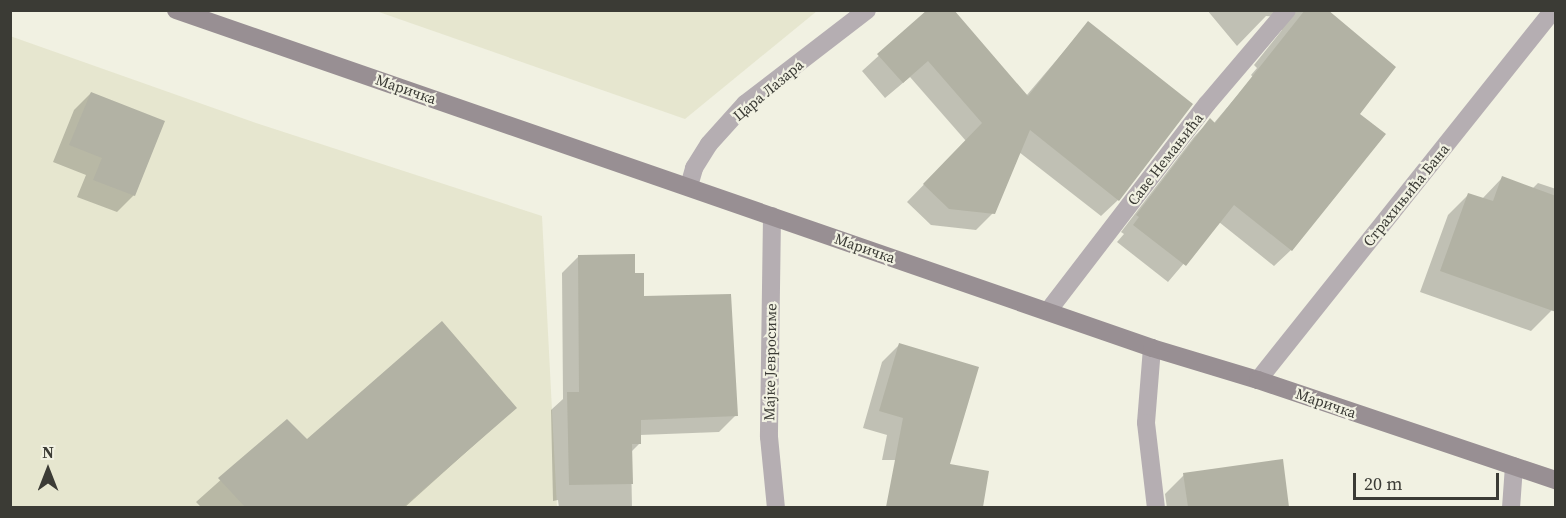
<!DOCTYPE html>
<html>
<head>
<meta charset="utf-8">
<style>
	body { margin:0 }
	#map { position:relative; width:1566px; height:518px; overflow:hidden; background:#f1f1e2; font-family:"Source Serif 4",serif }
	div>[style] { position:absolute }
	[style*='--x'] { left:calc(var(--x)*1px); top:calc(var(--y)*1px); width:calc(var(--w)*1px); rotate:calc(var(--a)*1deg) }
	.built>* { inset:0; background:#e6e6cf }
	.shadow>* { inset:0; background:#0003 }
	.building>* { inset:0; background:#b2b2a4 }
	.street>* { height:18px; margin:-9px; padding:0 9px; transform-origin:9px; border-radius:9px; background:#b5aeb2 }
	.secondary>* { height:18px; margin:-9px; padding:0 9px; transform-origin:9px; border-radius:9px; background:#988f93 }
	span { translate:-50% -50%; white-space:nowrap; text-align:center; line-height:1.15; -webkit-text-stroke:4.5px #f1f1e2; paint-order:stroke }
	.street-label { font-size:15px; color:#3b3b35 }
	.frame { position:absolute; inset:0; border:12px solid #3b3b35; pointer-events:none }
	.north { position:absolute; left:18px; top:440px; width:60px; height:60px; -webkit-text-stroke:4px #f1f1e2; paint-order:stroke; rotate:0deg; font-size:16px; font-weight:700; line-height:24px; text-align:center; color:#3b3b35 }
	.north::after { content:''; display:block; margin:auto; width:21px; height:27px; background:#3b3b35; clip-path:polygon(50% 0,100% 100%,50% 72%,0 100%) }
	.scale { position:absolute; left:1353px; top:473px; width:146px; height:27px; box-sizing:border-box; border:3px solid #3b3b35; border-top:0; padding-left:8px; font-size:18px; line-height:21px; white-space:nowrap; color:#3b3b35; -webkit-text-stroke:4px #f1f1e2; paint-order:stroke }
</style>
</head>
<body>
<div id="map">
	<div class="built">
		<i style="clip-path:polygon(376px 11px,817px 11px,685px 119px)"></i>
		<i style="clip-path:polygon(10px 36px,256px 123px,542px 216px,557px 507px,11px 507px)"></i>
	</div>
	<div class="shadow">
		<i style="clip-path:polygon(929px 10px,1026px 96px,1088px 23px,1118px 200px,1101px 216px,1019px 152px,993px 213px,976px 230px,931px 225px,907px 202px,966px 141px,910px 77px,885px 98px,862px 71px)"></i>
		<i style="clip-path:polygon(1207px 10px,1326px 10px,1357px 114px,1291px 250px,1274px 266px,1219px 222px,1168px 282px,1117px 242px,1124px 234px,1121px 232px,1194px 137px,1210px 120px,1214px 123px,1253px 77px,1251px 75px,1257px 68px,1254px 65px,1282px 30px,1277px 17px,1266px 16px,1237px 46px)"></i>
		<i style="clip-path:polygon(91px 93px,134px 195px,117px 212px,77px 197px,86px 175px,53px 162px,74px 110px)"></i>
		<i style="clip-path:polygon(1502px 178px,1532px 189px,1538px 183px,1556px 189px,1556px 299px,1552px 310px,1531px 331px,1420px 292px,1448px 215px,1469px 194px,1482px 199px)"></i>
		<i style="clip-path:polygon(579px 256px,634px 274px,643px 298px,736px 415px,719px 432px,640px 435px,640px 443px,631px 452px,632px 508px,559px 508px,558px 500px,553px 501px,551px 410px,563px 399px,562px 273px)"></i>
		<i style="clip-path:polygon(899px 345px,948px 465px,987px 472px,981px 508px,887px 508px,909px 506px,908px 460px,882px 460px,887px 435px,863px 428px,882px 362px)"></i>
		<i style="clip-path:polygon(515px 408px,404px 508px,202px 508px,196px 502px,287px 421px,307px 441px)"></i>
		<i style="clip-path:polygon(1281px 461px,1288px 508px,1167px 508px,1165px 494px,1184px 475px)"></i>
	</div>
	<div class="building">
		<i style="clip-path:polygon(927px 10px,954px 10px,1028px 96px,1088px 21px,1193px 104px,1119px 201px,1030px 130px,995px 214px,949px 209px,923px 184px,982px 123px,928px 61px,903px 83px,877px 54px)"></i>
		<i style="clip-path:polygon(1305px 10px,1328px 10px,1396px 67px,1360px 114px,1386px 134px,1292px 251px,1234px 205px,1186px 266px,1133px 225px,1139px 217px,1136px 215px,1210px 118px,1215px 123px)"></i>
		<i style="clip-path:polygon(91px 92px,165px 121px,135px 196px,93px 180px,102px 158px,69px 145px)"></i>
		<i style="clip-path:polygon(1502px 176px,1556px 196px,1556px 312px,1440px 271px,1468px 193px,1493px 201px)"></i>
		<i style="clip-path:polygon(635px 254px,635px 273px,644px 273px,644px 296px,731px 294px,738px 416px,641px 420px,641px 444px,632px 444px,633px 484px,569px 485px,567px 392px,579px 392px,578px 255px)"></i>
		<i style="clip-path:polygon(442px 321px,517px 408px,403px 507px,245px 507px,218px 478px,287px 419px,307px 439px)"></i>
		<i style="clip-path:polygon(899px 343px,979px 367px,950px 464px,989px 471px,983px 507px,886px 507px,903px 418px,879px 411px)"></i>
		<i style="clip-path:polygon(1283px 459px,1289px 507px,1188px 507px,1183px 473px)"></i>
	</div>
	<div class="street">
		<i style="--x:689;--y:186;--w:19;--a:-74"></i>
		<i style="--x:694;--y:168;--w:28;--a:-58"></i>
		<i style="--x:709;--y:144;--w:54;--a:-48"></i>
		<i style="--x:745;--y:104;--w:154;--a:-37.6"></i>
		<i style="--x:772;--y:216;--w:221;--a:90.8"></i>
		<i style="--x:769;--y:437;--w:71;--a:84.4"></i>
		<i style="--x:1048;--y:311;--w:261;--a:-52.5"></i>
		<i style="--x:1207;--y:104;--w:123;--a:-49.6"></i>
		<i style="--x:1152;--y:348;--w:75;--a:94.6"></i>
		<i style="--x:1146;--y:423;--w:86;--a:83.3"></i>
		<i style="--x:1258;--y:380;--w:473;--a:-51.4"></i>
		<i style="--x:1511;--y:508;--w:42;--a:-85.9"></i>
	</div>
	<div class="secondary">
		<i style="--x:176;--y:10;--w:1033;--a:19.1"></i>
		<i style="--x:1152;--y:348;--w:111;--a:16.8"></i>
		<i style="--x:1258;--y:380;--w:314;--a:18.6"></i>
	</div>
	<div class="street-label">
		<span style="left:406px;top:89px;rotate:19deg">Маричка</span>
		<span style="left:768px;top:90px;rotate:-40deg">Цара Лазара</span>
		<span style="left:1165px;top:159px;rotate:-52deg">Саве Немањића</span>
		<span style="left:1406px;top:195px;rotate:-51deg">Страхињића Бана</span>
		<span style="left:865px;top:248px;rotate:19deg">Маричка</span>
		<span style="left:770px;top:362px;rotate:-89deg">Мајке Јевросиме</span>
		<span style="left:1326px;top:403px;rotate:19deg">Маричка</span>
	</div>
	<div class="frame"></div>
	<div class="north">N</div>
	<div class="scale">20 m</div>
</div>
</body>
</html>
